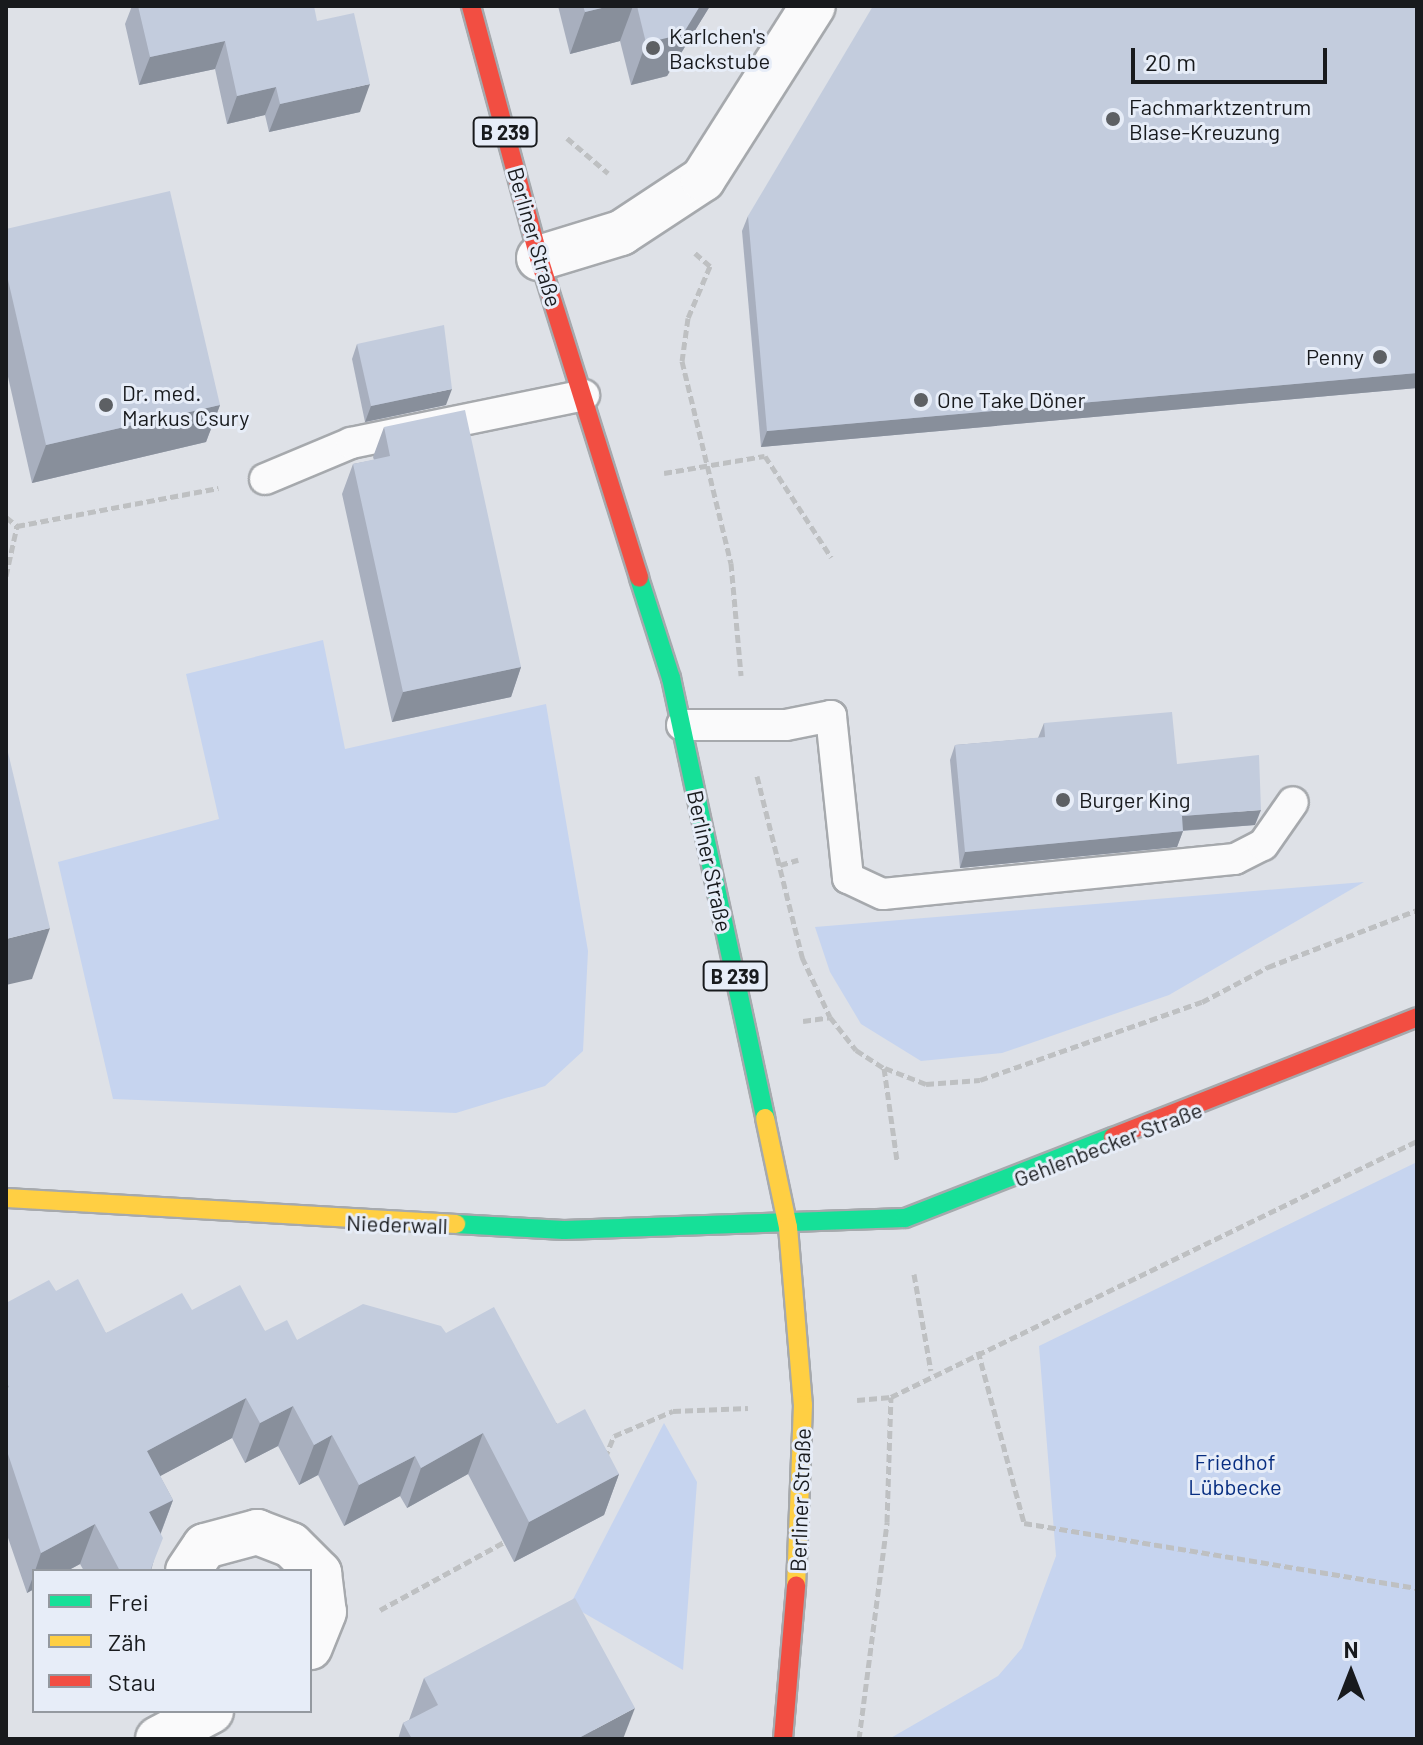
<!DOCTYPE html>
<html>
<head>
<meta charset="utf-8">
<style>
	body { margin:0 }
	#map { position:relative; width:1423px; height:1745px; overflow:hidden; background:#dee1e7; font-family:Barlow,sans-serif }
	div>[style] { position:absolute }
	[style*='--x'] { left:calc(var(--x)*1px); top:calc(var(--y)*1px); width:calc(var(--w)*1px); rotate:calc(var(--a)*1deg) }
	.green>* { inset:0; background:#c6d4ef }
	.path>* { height:5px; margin-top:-2.5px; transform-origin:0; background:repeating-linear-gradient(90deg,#bec0c2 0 8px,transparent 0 12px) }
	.roads { filter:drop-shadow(2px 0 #a6a9ad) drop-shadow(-2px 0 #a6a9ad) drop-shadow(0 2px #a6a9ad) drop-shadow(0 -2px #a6a9ad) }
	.lane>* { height:30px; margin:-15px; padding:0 15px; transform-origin:15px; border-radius:15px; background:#fafafb }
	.street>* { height:44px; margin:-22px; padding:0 22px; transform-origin:22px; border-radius:22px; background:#fafafb }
	.fast>* { height:18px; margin:-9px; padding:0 9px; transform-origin:9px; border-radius:9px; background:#16e098 }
	.slow>* { height:18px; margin:-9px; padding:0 9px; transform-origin:9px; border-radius:9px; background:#ffcf43 }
	.jam>* { height:18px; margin:-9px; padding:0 9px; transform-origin:9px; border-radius:9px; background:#f24e42 }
	.wall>* { inset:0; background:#a8afbe }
	.shaded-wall>* { inset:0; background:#888f9b }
	.building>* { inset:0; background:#c3ccdd }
	.dots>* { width:22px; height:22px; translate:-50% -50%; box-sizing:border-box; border:4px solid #e7edf8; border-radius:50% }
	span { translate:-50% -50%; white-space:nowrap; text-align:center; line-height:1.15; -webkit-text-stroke:6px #e7edf8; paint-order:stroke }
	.shield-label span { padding:2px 6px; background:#e7edf8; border:2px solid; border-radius:6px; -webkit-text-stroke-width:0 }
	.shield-label { font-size:20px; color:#181a1d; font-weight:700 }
	.poi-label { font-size:22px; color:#181a1d }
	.left { translate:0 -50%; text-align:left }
	.right { translate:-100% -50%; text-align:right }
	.street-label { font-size:22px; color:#181a1d }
	.park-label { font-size:22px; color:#082e81 }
	.frame { position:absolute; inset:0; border:8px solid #181a1d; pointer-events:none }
	.legend { position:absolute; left:32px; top:1569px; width:280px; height:144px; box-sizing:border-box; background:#e7edf8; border:2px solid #9499a0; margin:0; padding:10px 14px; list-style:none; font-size:24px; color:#181a1d }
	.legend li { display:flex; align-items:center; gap:16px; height:40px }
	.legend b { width:40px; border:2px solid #9499a0 }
	.north { position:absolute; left:1311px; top:1633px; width:80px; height:80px; -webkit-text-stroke:6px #e7edf8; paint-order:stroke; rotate:0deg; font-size:22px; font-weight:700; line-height:32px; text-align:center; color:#181a1d }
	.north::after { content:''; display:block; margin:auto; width:28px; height:36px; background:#181a1d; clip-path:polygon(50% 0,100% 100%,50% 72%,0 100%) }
	.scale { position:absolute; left:1131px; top:48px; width:196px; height:36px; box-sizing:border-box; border:4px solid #181a1d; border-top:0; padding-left:10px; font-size:24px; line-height:28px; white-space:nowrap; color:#181a1d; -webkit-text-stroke:6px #e7edf8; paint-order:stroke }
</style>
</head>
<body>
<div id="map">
	<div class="green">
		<i style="clip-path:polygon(323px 640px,345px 749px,546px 704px,588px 951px,583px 1051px,545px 1086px,456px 1113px,113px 1099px,58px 862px,219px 819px,186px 674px)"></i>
		<i style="clip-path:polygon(1364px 882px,1169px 995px,1002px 1053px,921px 1061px,861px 1024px,830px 972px,815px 927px)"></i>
		<i style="clip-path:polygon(1417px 1162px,1417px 1739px,889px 1739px,998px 1676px,1022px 1648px,1056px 1556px,1039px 1346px)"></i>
		<i style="clip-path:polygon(664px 1423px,697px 1482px,683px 1670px,570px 1605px)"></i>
	</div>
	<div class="path">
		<i style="--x:567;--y:138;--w:54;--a:40.5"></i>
		<i style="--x:695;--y:253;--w:20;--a:41"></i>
		<i style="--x:710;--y:266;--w:56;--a:112.9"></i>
		<i style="--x:688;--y:318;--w:43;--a:97.9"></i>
		<i style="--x:682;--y:361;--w:208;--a:76.4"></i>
		<i style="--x:731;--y:563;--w:113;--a:84.9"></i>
		<i style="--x:664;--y:473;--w:102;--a:-9.6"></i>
		<i style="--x:765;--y:456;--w:121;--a:56.8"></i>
		<i style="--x:6;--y:517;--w:14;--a:39"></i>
		<i style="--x:17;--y:526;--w:205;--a:-10.7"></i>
		<i style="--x:6;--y:576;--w:51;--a:-77.6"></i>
		<i style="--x:757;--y:776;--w:187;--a:76"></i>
		<i style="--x:802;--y:957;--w:66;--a:65"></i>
		<i style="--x:830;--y:1017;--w:42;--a:51.8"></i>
		<i style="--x:856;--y:1050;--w:33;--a:33"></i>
		<i style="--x:884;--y:1068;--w:94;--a:82"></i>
		<i style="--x:780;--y:865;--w:19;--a:-16"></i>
		<i style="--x:803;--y:1021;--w:27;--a:-8"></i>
		<i style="--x:885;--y:1068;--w:44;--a:21.3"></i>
		<i style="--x:926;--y:1084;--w:54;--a:-4.2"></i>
		<i style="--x:980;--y:1080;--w:235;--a:-19.4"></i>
		<i style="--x:1202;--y:1002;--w:75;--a:-27.9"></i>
		<i style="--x:1268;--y:967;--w:160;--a:-20.9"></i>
		<i style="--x:914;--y:1274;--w:98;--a:80.1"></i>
		<i style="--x:978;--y:1351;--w:178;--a:75"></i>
		<i style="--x:1024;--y:1523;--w:398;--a:9.4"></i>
		<i style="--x:857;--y:1400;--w:34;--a:-5"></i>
		<i style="--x:891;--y:1397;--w:585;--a:-25.95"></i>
		<i style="--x:605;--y:1458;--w:24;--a:-68"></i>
		<i style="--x:614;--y:1436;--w:64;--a:-23"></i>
		<i style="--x:673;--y:1411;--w:75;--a:-2.3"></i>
		<i style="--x:380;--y:1610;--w:141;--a:-28.7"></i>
		<i style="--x:859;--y:1739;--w:219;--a:-82.6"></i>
		<i style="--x:887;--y:1522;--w:125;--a:-88.2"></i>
	</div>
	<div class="roads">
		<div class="lane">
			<i style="--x:265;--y:479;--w:93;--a:-22.7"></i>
			<i style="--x:351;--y:443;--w:238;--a:-11.6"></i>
			<i style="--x:682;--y:725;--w:104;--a:0"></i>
			<i style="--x:786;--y:725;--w:46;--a:-11.3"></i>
			<i style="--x:831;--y:716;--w:163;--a:84"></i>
			<i style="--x:848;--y:878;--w:38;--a:25"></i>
			<i style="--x:883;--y:894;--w:354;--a:-5.7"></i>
			<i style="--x:1235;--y:859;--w:31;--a:-27"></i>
			<i style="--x:1263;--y:845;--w:52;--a:-55.1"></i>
		</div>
		<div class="street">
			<i style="--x:539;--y:258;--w:86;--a:-17"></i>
			<i style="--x:621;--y:233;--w:98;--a:-33.4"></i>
			<i style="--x:703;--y:179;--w:205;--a:-57.6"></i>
			<i style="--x:188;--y:1571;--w:30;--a:-56"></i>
			<i style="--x:205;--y:1546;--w:54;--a:-15.1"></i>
			<i style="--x:257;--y:1532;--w:36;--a:21"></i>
			<i style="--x:291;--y:1545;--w:40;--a:45"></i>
			<i style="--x:319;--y:1573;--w:39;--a:83"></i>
			<i style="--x:324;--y:1612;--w:38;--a:112"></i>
			<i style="--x:158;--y:1739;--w:60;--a:-27.8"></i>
		</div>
		<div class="fast">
			<i style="--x:639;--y:578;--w:105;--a:72.3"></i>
			<i style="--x:671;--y:678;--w:450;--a:77.9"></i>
			<i style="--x:456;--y:1224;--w:108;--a:3.2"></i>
			<i style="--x:564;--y:1230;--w:341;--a:-2"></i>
			<i style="--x:905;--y:1218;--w:223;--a:-21.3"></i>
		</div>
		<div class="slow">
			<i style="--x:765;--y:1118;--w:111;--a:78.1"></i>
			<i style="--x:788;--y:1227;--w:179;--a:85.2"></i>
			<i style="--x:803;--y:1405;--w:181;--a:92.2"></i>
			<i style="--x:6;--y:1198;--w:451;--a:3.3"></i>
		</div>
		<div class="jam">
			<i style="--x:471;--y:6;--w:261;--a:74.9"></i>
			<i style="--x:539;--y:258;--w:335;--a:72.6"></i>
			<i style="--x:1113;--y:1137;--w:327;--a:-21.5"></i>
			<i style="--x:783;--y:1739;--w:154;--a:-85.1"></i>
		</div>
	</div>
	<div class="wall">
		<i style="clip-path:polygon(132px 6px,317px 21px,360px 112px,269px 132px,265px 115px,227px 124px,215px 69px,139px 85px,125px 24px)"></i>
		<i style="clip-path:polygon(558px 6px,710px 6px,667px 76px,631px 85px,620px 41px,570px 54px)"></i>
		<i style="clip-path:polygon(1417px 6px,1417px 388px,761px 447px,742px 231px,748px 216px)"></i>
		<i style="clip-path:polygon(6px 229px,220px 405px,206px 442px,32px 483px,6px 368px)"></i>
		<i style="clip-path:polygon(357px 344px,446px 405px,365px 422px,352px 359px)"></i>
		<i style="clip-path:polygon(384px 427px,521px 667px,511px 697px,392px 722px,342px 494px,353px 464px,374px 460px,373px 457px)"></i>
		<i style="clip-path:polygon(1044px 723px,1177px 764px,1255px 825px,1183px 831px,1177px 847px,960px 868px,950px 760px,955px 745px,1038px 738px)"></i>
		<i style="clip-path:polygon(56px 1291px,106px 1333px,192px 1310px,297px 1340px,446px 1333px,619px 1474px,604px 1515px,514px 1562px,468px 1474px,407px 1508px,400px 1496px,344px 1526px,318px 1475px,299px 1485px,278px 1446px,245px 1463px,232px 1438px,160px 1476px,173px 1500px,161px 1533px,151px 1571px,84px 1571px,80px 1564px,67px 1571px,34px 1571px,34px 1589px,27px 1593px,6px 1532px,6px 1303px)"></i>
		<i style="clip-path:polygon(424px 1678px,623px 1739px,398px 1739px,403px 1723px,409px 1720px)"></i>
	</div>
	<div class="shaded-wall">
		<i style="clip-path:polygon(610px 6px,633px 6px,620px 41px,570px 54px,585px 12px)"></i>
		<i style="clip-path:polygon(700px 6px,710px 6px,667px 76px,631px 85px,646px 43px)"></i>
		<i style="clip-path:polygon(225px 41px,215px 69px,139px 85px,150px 57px)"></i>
		<i style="clip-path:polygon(370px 84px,360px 112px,269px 132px,280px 104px)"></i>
		<i style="clip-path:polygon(276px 87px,265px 115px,227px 124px,237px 96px)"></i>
		<i style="clip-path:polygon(1417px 373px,1417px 388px,761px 447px,767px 431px)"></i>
		<i style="clip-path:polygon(452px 389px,446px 405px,365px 422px,371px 406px)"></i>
		<i style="clip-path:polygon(220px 405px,206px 442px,32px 483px,46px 445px)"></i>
		<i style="clip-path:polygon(521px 667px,511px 697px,392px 722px,403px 692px)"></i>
		<i style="clip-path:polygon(1261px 810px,1255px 825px,1176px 831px,1182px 816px)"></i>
		<i style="clip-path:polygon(1183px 831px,1177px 847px,960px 868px,965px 852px)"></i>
		<i style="clip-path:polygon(50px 928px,32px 979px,6px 985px,6px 939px)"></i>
		<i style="clip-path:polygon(246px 1398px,232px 1438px,132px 1491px,147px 1451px)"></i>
		<i style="clip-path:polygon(293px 1406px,278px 1446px,245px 1463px,260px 1423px)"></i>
		<i style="clip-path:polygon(483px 1433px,468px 1474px,407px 1508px,421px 1468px)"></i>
		<i style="clip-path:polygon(332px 1435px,318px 1475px,299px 1485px,314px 1445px)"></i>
		<i style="clip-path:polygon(415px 1456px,400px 1496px,344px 1526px,359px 1485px)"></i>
		<i style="clip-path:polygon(619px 1474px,604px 1515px,514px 1562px,529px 1522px)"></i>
		<i style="clip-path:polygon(173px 1500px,158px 1540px,149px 1512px)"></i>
		<i style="clip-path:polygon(95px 1524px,80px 1564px,67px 1571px,35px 1571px,41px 1553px)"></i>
		<i style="clip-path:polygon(34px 1574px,34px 1589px,27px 1593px)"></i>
		<i style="clip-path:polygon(635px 1708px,623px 1739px,577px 1739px)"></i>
	</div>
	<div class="building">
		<i style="clip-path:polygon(138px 6px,314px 6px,317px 21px,354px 13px,370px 84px,280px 104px,276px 87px,237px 96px,225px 41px,150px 57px)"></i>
		<i style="clip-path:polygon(583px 6px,610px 6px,585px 12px)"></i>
		<i style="clip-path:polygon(637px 6px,700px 6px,683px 34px,646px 43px)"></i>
		<i style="clip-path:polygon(873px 6px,1417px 6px,1417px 373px,767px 431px,748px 216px)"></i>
		<i style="clip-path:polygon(170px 191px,220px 405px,46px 445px,6px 271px,6px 229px)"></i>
		<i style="clip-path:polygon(444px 325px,452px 389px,371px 406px,357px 344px)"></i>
		<i style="clip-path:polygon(465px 410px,521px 667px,403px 692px,353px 464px,390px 456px,384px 427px)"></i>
		<i style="clip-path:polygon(1172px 712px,1177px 764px,1259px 755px,1261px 810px,1182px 816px,1183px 831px,965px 852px,955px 745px,1045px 737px,1044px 723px)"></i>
		<i style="clip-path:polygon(6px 744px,50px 928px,6px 939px)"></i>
		<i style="clip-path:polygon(78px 1279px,106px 1333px,182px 1293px,192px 1310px,240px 1285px,265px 1331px,287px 1320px,297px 1340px,363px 1304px,441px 1326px,446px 1333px,494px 1307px,557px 1424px,585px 1409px,619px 1474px,529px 1522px,483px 1433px,421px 1468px,415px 1456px,359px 1485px,332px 1435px,314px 1445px,293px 1406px,260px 1423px,246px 1398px,147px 1451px,173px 1500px,149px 1512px,163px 1538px,150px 1571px,120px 1571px,95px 1524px,41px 1553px,6px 1448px,6px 1389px,9px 1387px,6px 1381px,6px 1303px,49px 1280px,56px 1291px)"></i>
		<i style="clip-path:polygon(575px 1598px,635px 1708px,577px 1739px,412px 1739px,403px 1723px,438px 1705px,424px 1678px)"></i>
	</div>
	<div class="dots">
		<i style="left:653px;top:48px;background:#5d6064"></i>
		<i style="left:1113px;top:119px;background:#5d6064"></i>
		<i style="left:1380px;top:357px;background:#5d6064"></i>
		<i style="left:921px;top:400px;background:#5d6064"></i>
		<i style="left:106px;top:405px;background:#5d6064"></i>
		<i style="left:1063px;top:800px;background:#5d6064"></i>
	</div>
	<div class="shield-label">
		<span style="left:505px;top:132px">B 239</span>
		<span style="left:735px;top:976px">B 239</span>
	</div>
	<div class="poi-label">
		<span class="left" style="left:669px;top:48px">Karlchen's<br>Backstube</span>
		<span class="left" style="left:1129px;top:119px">Fachmarktzentrum<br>Blase-Kreuzung</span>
		<span class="right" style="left:1364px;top:357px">Penny</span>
		<span class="left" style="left:122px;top:405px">Dr. med.<br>Markus Csury</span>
		<span class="left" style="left:937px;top:400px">One Take Döner</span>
		<span class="left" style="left:1079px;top:800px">Burger King</span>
	</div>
	<div class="street-label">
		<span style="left:535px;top:237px;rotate:74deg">Berliner Straße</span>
		<span style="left:710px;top:861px;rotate:78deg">Berliner Straße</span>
		<span style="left:1108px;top:1144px;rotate:-21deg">Gehlenbecker Straße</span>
		<span style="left:397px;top:1224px;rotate:2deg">Niederwall</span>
		<span style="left:800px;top:1500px;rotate:-88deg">Berliner Straße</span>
	</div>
	<div class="park-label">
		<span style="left:1235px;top:1474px">Friedhof<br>Lübbecke</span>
	</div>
	<div class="frame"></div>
	<ul class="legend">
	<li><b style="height:10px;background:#16e098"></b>Frei</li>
	<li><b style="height:10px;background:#ffcf43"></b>Zäh</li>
	<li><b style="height:10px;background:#f24e42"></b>Stau</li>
	</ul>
	<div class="north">N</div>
	<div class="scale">20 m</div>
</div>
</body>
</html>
